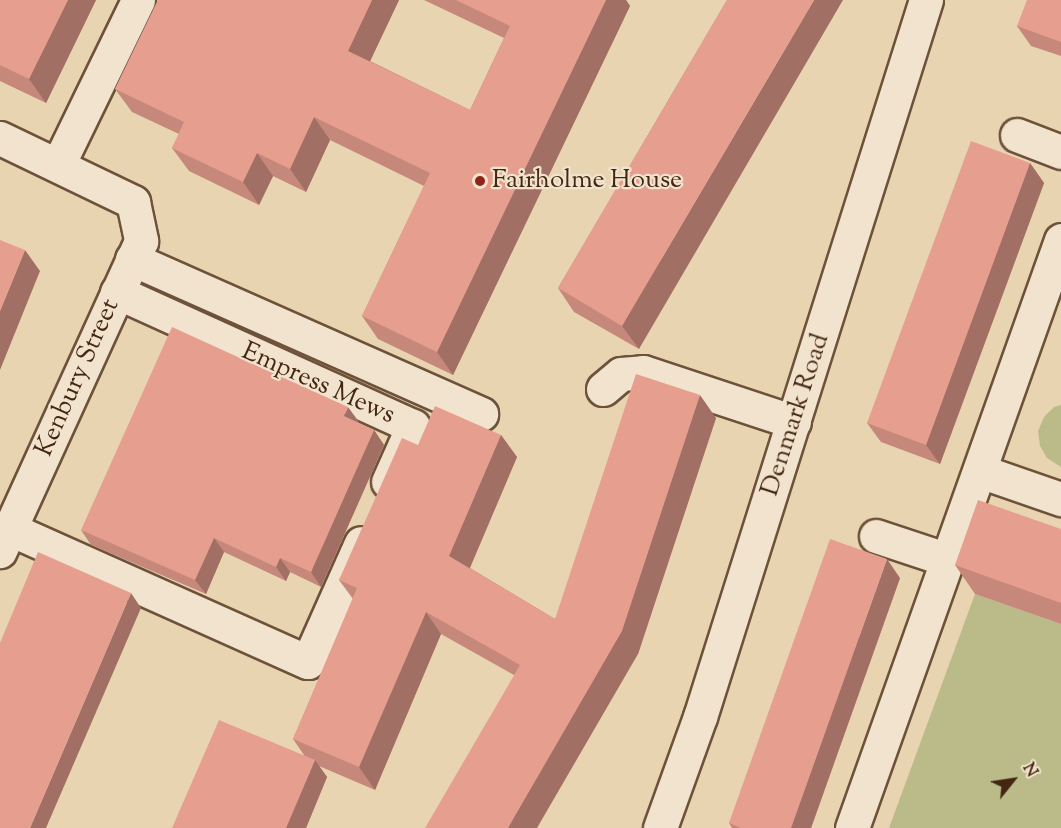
<!DOCTYPE html>
<html>
<head>
<meta charset="utf-8">
<style>
	body { margin:0 }
	#map { position:relative; width:1061px; height:828px; overflow:hidden; background:#e9d4b2; font-family:"Sorts Mill Goudy",serif }
	div>[style] { position:absolute }
	[style*='--x'] { left:calc(var(--x)*1px); top:calc(var(--y)*1px); width:calc(var(--w)*1px); rotate:calc(var(--a)*1deg) }
	.green>* { inset:0; background:#bbbb89 }
	.roads { filter:drop-shadow(2px 0 #6d523a) drop-shadow(-2px 0 #6d523a) drop-shadow(0 2px #6d523a) drop-shadow(0 -2px #6d523a) }
	.minor>* { height:33px; margin:-16.5px; padding:0 16.5px; transform-origin:16.5px; border-radius:16.5px; background:#f1e3cd }
	.wall>* { inset:0; background:#c6887b }
	.shaded-wall>* { inset:0; background:#a16f64 }
	.building>* { inset:0; background:#e69e8f }
	.dots>* { width:16px; height:16px; translate:-50% -50%; box-sizing:border-box; border:3px solid #f1e3cd; border-radius:50% }
	span { translate:-50% -50%; white-space:nowrap; text-align:center; line-height:1.15; -webkit-text-stroke:4.5px #f1e3cd; paint-order:stroke }
	.poi-label { font-size:26px; color:#442712 }
	.left { translate:0 -50%; text-align:left }
	.street-label { font-size:26px; color:#442712 }
	.north { position:absolute; left:983px; top:750px; width:60px; height:60px; -webkit-text-stroke:4px #f1e3cd; paint-order:stroke; rotate:60deg; font-size:16px; font-weight:700; line-height:24px; text-align:center; color:#442712 }
	.north::after { content:''; display:block; margin:auto; width:21px; height:27px; background:#442712; clip-path:polygon(50% 0,100% 100%,50% 72%,0 100%) }
</style>
</head>
<body>
<div id="map">
	<div class="green">
		<i style="clip-path:polygon(1061px 405px,1061px 467px,1047px 458px,1040px 446px,1038px 431px,1044px 417px,1054px 407px)"></i>
		<i style="clip-path:polygon(975px 594px,1061px 624px,1061px 828px,889px 828px)"></i>
	</div>
	<div class="roads">
		<div class="minor">
			<i style="--x:1017;--y:135;--w:47;--a:21.1"></i>
			<i style="--x:0;--y:138;--w:148;--a:25.7"></i>
			<i style="--x:133;--y:202;--w:40;--a:78"></i>
			<i style="--x:141;--y:241;--w:341;--a:114.5"></i>
			<i style="--x:58;--y:165;--w:183;--a:-64.1"></i>
			<i style="--x:132;--y:259;--w:382;--a:23.9"></i>
			<i style="--x:117;--y:292;--w:325;--a:24.4"></i>
			<i style="--x:413;--y:426;--w:61;--a:114.1"></i>
			<i style="--x:603;--y:389;--w:23;--a:-40"></i>
			<i style="--x:621;--y:374;--w:22;--a:-5"></i>
			<i style="--x:643;--y:372;--w:159;--a:18.3"></i>
			<i style="--x:980;--y:471;--w:86;--a:19.1"></i>
			<i style="--x:10;--y:529;--w:326;--a:24.1"></i>
			<i style="--x:308;--y:662;--w:130;--a:-66"></i>
			<i style="--x:876;--y:536;--w:76;--a:18.4"></i>
			<i style="--x:660;--y:828;--w:118;--a:-70.2"></i>
			<i style="--x:700;--y:717;--w:752;--a:-72.51"></i>
			<i style="--x:852;--y:828;--w:624;--a:-70.43"></i>
		</div>
	</div>
	<div class="wall">
		<i style="clip-path:polygon(0 0,96px 0,46px 103px,0 81px)"></i>
		<i style="clip-path:polygon(158px 0,399px 0,370px 61px,470px 110px,504px 38px,424px 0,626px 0,630px 6px,453px 375px,378px 339px,362px 316px,424px 186px,330px 140px,306px 192px,273px 176px,259px 205px,189px 171px,172px 148px,179px 134px,132px 112px,115px 89px)"></i>
		<i style="clip-path:polygon(727px 0,639px 349px,574px 312px,558px 288px)"></i>
		<i style="clip-path:polygon(1061px 0,1061px 56px,1031px 46px,1017px 26px)"></i>
		<i style="clip-path:polygon(1030px 163px,1044px 183px,940px 464px,881px 442px,867px 423px)"></i>
		<i style="clip-path:polygon(716px 418px,638px 654px,514px 675px,441px 634px,375px 790px,319px 766px,327px 777px,306px 828px,172px 828px,304px 755px,293px 739px,353px 599px,339px 580px,418px 445px,501px 435px,517px 457px,470px 568px,555px 619px)"></i>
		<i style="clip-path:polygon(359px 422px,358px 423px,374px 430px,384px 445px,321px 587px,290px 572px,286px 581px,224px 552px,206px 594px,91px 545px,81px 530px)"></i>
		<i style="clip-path:polygon(1061px 529px,1061px 624px,975px 594px,955px 565px)"></i>
		<i style="clip-path:polygon(900px 578px,811px 828px,732px 828px,729px 823px)"></i>
	</div>
	<div class="shaded-wall">
		<i style="clip-path:polygon(68px 0,96px 0,46px 103px,29px 79px)"></i>
		<i style="clip-path:polygon(372px 0,399px 0,364px 74px,348px 51px)"></i>
		<i style="clip-path:polygon(606px 0,626px 0,630px 6px,453px 375px,437px 352px)"></i>
		<i style="clip-path:polygon(814px 0,843px 0,639px 349px,622px 326px)"></i>
		<i style="clip-path:polygon(314px 117px,330px 140px,306px 192px,290px 169px)"></i>
		<i style="clip-path:polygon(257px 153px,273px 176px,259px 205px,243px 182px)"></i>
		<i style="clip-path:polygon(1030px 163px,1044px 183px,940px 464px,926px 445px)"></i>
		<i style="clip-path:polygon(25px 250px,40px 271px,0 370px,0 311px)"></i>
		<i style="clip-path:polygon(700px 395px,716px 418px,638px 654px,537px 828px,508px 828px)"></i>
		<i style="clip-path:polygon(348px 407px,359px 422px,354px 431px,344px 416px)"></i>
		<i style="clip-path:polygon(374px 430px,384px 445px,321px 587px,311px 572px)"></i>
		<i style="clip-path:polygon(501px 435px,517px 457px,465px 579px,449px 556px)"></i>
		<i style="clip-path:polygon(214px 538px,224px 552px,206px 594px,195px 580px)"></i>
		<i style="clip-path:polygon(280px 558px,290px 572px,286px 581px,276px 567px)"></i>
		<i style="clip-path:polygon(887px 559px,900px 578px,811px 828px,791px 828px)"></i>
		<i style="clip-path:polygon(131px 593px,141px 608px,46px 828px,30px 828px)"></i>
		<i style="clip-path:polygon(426px 612px,441px 634px,375px 790px,359px 767px)"></i>
		<i style="clip-path:polygon(315px 760px,327px 777px,306px 828px,286px 828px)"></i>
	</div>
	<div class="building">
		<i style="clip-path:polygon(0 0,68px 0,29px 79px,0 65px)"></i>
		<i style="clip-path:polygon(158px 0,372px 0,348px 51px,470px 110px,510px 26px,456px 0,606px 0,437px 352px,362px 316px,430px 173px,314px 117px,290px 169px,257px 153px,243px 182px,172px 148px,184px 122px,115px 89px)"></i>
		<i style="clip-path:polygon(727px 0,814px 0,622px 326px,558px 288px)"></i>
		<i style="clip-path:polygon(1027px 0,1061px 0,1061px 42px,1017px 26px)"></i>
		<i style="clip-path:polygon(971px 141px,1030px 163px,926px 445px,867px 423px)"></i>
		<i style="clip-path:polygon(0 240px,25px 250px,0 311px)"></i>
		<i style="clip-path:polygon(172px 327px,348px 407px,344px 416px,374px 430px,311px 572px,280px 558px,276px 567px,214px 538px,195px 580px,81px 530px)"></i>
		<i style="clip-path:polygon(636px 374px,700px 395px,622px 631px,508px 828px,425px 828px,520px 665px,426px 612px,359px 767px,293px 739px,357px 588px,339px 580px,402px 438px,418px 445px,435px 406px,501px 435px,449px 556px,555px 619px)"></i>
		<i style="clip-path:polygon(978px 500px,1061px 529px,1061px 603px,955px 565px)"></i>
		<i style="clip-path:polygon(830px 539px,887px 559px,791px 828px,741px 828px,729px 823px)"></i>
		<i style="clip-path:polygon(38px 552px,131px 593px,30px 828px,0 828px,0 643px)"></i>
		<i style="clip-path:polygon(219px 720px,315px 760px,286px 828px,172px 828px)"></i>
	</div>
	<div class="dots">
		<i style="left:480px;top:181px;background:#8f2418"></i>
	</div>
	<div class="poi-label">
		<span class="left" style="left:492px;top:181px">Fairholme House</span>
	</div>
	<div class="street-label">
		<span style="left:78px;top:378px;rotate:-66deg">Kenbury Street</span>
		<span style="left:318px;top:384px;rotate:24deg">Empress Mews</span>
		<span style="left:796px;top:415px;rotate:-72deg">Denmark Road</span>
	</div>
	<div class="north">N</div>
</div>
</body>
</html>
